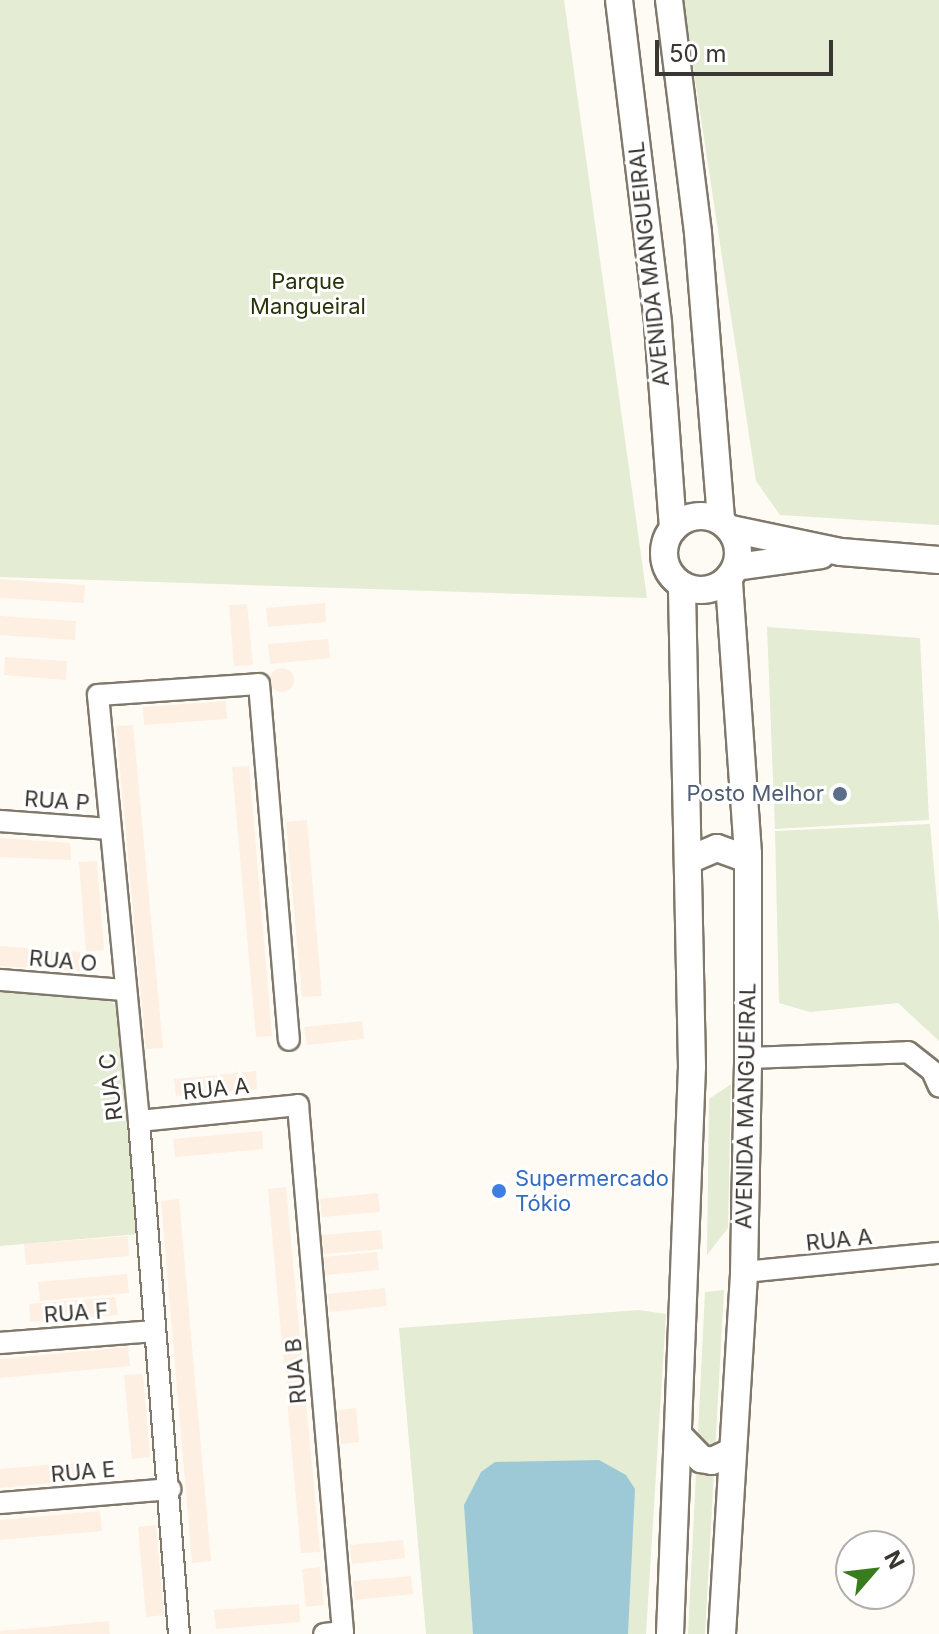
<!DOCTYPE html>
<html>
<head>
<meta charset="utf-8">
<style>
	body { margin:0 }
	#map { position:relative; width:939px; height:1634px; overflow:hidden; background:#fefbf5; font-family:Inter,sans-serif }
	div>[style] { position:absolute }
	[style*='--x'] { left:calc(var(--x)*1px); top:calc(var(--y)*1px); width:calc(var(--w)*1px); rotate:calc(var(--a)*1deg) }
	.industrial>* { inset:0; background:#fdefe1 }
	.round { border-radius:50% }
	.green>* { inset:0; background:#e4ecd4 }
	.water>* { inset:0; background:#9dc9d7 }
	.roads { filter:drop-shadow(2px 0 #7f786b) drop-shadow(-2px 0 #7f786b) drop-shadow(0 2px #7f786b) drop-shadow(0 -2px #7f786b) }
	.minor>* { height:20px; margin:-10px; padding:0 10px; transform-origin:10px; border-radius:10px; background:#fff }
	.tertiary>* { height:26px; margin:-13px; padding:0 13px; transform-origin:13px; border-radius:13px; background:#fff }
	.tertiary>.ring { margin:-13px; padding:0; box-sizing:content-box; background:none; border:26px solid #fff; border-radius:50% }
	.dots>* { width:22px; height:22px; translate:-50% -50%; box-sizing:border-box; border:4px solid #fff; border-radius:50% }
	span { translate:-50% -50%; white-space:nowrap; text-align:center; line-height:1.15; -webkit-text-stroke:6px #fff; paint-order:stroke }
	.street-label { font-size:22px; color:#3a3631 }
	.park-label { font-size:22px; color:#293308 }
	.service-label { font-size:22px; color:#4e5e75 }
	.right { translate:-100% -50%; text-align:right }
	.shop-label { font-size:22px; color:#366cbe }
	.left { translate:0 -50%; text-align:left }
	.north { position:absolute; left:835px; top:1530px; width:80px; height:80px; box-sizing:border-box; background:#fff; border:2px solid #b0afad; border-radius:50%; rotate:62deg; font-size:22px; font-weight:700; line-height:32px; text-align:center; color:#3a3631 }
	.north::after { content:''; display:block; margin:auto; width:28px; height:36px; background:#397c1e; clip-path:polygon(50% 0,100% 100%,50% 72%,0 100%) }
	.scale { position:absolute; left:655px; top:40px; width:178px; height:36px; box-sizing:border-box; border:4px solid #3a3631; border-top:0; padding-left:10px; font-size:24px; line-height:28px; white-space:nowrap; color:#3a3631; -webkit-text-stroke:6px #fff; paint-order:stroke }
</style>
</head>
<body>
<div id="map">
	<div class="industrial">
		<i style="clip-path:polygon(0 579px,85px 585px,84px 603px,0 598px)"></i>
		<i style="clip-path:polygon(325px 603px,326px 622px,268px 627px,266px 608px)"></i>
		<i style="clip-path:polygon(247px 604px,253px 665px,234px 666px,229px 605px)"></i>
		<i style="clip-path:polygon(0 616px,76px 621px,75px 640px,0 635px)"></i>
		<i style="clip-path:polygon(328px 639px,330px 658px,270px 664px,268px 644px)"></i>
		<i style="clip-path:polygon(5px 657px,67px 661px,66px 680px,4px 675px)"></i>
		<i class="round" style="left:270px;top:668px;width:24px;height:24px"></i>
		<i style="clip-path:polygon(226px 701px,227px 719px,144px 725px,143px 707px)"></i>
		<i style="clip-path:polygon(133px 725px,163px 1048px,146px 1049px,116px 726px)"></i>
		<i style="clip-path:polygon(249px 766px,272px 1036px,256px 1037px,232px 767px)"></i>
		<i style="clip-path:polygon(307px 820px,322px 996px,302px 997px,286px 822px)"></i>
		<i style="clip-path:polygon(0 838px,70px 843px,71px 860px,0 857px)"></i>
		<i style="clip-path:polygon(97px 861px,104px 950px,86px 952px,79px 862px)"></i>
		<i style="clip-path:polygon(0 946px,80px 952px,80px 971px,0 966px)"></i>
		<i style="clip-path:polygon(362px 1021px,364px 1039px,307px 1045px,304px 1027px)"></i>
		<i style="clip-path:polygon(256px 1071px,257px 1089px,176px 1096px,174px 1079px)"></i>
		<i style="clip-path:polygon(262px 1131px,263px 1149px,175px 1157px,173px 1139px)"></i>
		<i style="clip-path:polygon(286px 1187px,320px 1552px,301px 1553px,268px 1189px)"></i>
		<i style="clip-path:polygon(378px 1193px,380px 1212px,322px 1217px,320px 1199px)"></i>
		<i style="clip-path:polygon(179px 1199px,211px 1561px,192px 1563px,161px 1201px)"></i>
		<i style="clip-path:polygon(381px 1230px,383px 1249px,324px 1254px,322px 1235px)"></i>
		<i style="clip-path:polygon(128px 1236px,129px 1256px,26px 1265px,24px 1244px)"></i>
		<i style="clip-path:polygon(377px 1252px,379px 1270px,326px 1275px,324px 1257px)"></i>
		<i style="clip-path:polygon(127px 1274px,129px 1293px,40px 1301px,38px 1282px)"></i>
		<i style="clip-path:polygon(385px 1288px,387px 1306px,330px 1312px,328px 1294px)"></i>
		<i style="clip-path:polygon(115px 1297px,118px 1315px,30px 1322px,29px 1304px)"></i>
		<i style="clip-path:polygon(128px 1347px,130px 1366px,0 1378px,0 1359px)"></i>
		<i style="clip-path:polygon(143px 1374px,150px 1457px,132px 1459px,124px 1375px)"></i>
		<i style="clip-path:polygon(356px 1408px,359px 1442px,341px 1444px,338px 1410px)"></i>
		<i style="clip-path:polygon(80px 1462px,83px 1480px,0 1488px,0 1469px)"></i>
		<i style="clip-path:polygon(100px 1511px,102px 1531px,0 1540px,0 1520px)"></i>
		<i style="clip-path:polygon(156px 1525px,164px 1615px,146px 1617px,138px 1527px)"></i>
		<i style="clip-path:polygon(403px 1540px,405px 1558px,352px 1564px,350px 1545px)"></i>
		<i style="clip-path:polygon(320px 1567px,324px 1605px,306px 1607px,302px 1569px)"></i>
		<i style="clip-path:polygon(411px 1576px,413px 1594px,355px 1600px,353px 1581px)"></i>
		<i style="clip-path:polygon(299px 1604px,300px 1622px,216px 1629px,214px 1610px)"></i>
		<i style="clip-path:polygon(109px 1621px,110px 1634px,0 1634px,0 1631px)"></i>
	</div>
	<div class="green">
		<i style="clip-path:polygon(0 0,564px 0,647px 598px,0 577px)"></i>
		<i style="clip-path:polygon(683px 0,939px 0,939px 525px,780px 515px,756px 481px)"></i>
		<i style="clip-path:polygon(767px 627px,920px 638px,929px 820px,775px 829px)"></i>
		<i style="clip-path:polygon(930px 824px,939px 925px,939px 1041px,898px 1003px,810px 1012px,779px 1003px,775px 831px)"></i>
		<i style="clip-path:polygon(0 989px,106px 995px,118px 1009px,139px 1234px,0 1246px)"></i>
		<i style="clip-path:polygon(731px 1084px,728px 1228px,707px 1255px,709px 1099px)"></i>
		<i style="clip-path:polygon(724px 1290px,705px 1634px,688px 1634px,705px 1292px)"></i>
		<i style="clip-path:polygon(639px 1310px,666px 1314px,646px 1634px,426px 1634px,399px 1328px)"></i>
	</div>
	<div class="water">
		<i style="clip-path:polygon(599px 1460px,626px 1475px,635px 1489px,628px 1634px,473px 1634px,464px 1505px,481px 1472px,495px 1462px)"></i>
	</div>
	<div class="roads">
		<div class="minor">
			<i style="--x:0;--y:821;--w:110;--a:4.2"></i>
			<i style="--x:0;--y:980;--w:123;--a:4.6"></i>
			<i style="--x:748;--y:1058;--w:160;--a:-2.1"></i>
			<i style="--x:908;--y:1052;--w:31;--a:38"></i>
			<i style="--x:932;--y:1071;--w:17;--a:66"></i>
			<i style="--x:139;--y:1121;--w:160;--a:-5.7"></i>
			<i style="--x:298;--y:1105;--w:529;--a:85.12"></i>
			<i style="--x:343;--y:1632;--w:19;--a:174"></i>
			<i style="--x:744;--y:1272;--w:196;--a:-5.6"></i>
			<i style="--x:0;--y:1343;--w:155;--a:-4.4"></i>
			<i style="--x:0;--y:1503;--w:171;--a:-4.7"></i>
			<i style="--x:179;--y:1634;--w:515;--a:-94.46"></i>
			<i style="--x:139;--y:1121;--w:428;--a:-95.5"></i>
			<i style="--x:98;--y:695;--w:161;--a:-3.9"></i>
			<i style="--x:259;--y:684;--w:357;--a:85.2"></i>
		</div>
		<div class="tertiary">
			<i style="--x:619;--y:0;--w:326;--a:83.1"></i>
			<i style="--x:658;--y:324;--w:205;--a:85.8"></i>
			<i style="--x:669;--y:0;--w:235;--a:82.9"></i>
			<i style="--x:698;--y:233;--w:289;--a:85.4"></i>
			<i class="ring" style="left:664px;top:516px;width:48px;height:48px"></i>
			<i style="--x:731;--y:529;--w:112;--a:11.8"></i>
			<i style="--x:841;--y:552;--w:98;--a:4.7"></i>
			<i style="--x:736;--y:567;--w:86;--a:-8"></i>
			<i style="--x:691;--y:859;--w:28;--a:-23"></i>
			<i style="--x:717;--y:848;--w:33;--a:20"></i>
			<i style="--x:682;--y:1439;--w:28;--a:46"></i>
			<i style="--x:701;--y:1459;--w:11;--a:10"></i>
			<i style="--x:712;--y:1461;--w:21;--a:-25"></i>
			<i style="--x:670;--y:1634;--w:567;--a:-87.78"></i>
			<i style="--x:692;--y:1067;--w:482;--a:-91.2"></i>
			<i style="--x:722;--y:1634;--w:363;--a:-86.5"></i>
			<i style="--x:744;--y:1272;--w:214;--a:-88.9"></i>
			<i style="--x:748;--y:1058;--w:204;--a:-90"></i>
			<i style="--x:748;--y:854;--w:276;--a:-94"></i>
		</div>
	</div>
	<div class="dots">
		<i style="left:840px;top:794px;background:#5c6f8a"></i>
		<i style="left:499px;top:1191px;background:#3f7fe0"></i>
	</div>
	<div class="street-label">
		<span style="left:649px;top:264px;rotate:-96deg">AVENIDA MANGUEIRAL</span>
		<span style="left:57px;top:801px;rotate:4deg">RUA P</span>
		<span style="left:63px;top:961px;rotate:5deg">RUA O</span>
		<span style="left:111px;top:1087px;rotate:-97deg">RUA C</span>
		<span style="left:216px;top:1089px;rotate:-6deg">RUA A</span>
		<span style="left:746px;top:1106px;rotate:-89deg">AVENIDA MANGUEIRAL</span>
		<span style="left:839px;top:1240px;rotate:-6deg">RUA A</span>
		<span style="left:76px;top:1313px;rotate:-4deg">RUA F</span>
		<span style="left:296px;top:1371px;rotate:-95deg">RUA B</span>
		<span style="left:83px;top:1472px;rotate:-5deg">RUA E</span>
	</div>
	<div class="park-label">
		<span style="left:308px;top:294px">Parque<br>Mangueiral</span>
	</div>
	<div class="service-label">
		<span class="right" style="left:824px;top:794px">Posto Melhor</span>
	</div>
	<div class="shop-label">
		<span class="left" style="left:515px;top:1191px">Supermercado<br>Tókio</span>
	</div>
	<div class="north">N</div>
	<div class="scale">50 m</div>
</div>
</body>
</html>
